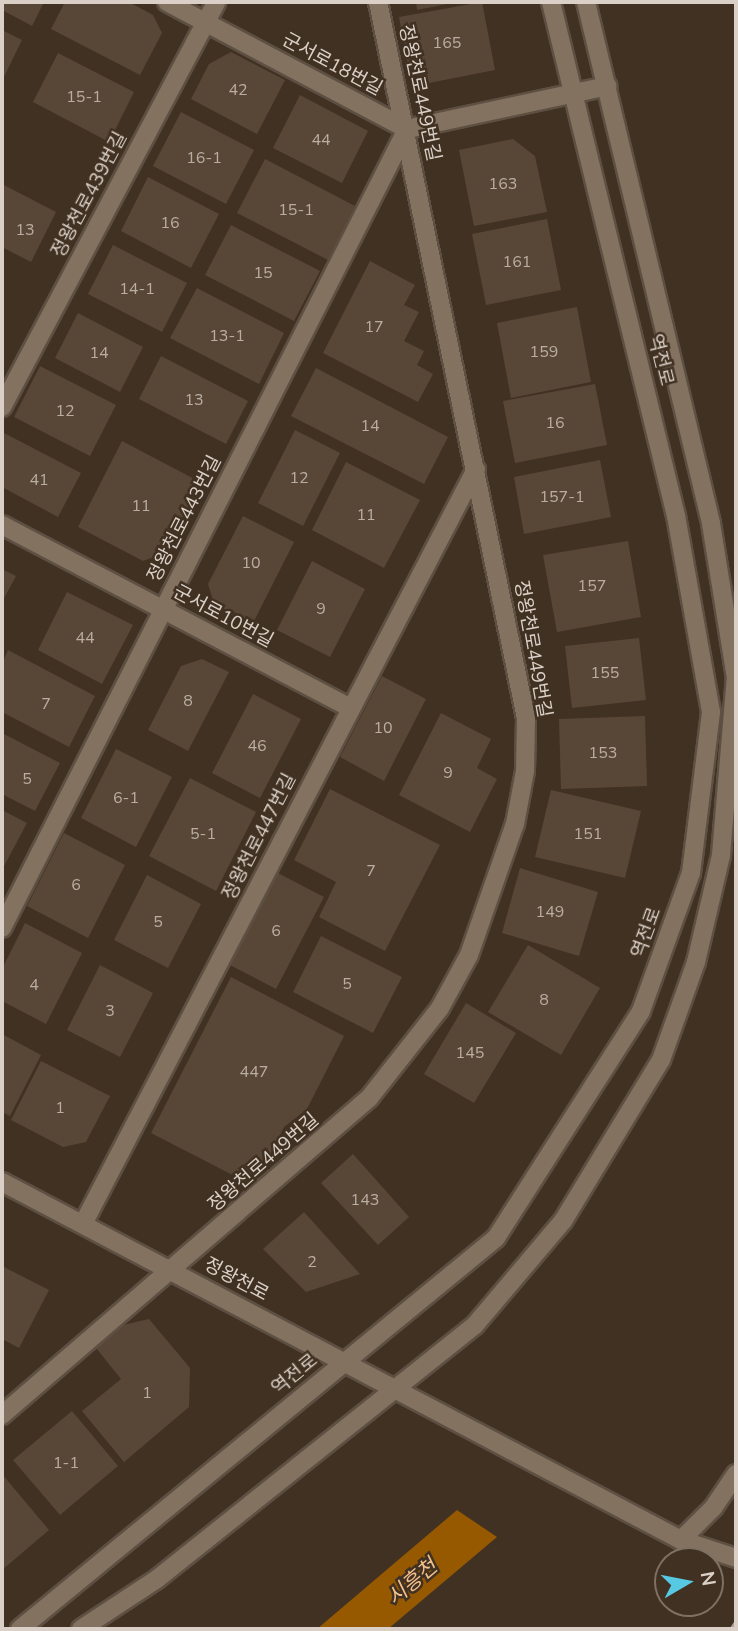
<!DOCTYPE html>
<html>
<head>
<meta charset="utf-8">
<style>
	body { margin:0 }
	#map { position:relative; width:738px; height:1631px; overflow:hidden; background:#413122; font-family:"Nunito Sans","Noto Sans KR",sans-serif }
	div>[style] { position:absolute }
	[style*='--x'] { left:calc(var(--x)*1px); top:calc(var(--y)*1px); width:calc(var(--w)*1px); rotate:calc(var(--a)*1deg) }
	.water>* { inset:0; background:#965900 }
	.building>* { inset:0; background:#584737 }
	.roads { filter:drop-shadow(2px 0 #5d5043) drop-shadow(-2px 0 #5d5043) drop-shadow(0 2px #5d5043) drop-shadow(0 -2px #5d5043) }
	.street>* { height:18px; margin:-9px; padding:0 9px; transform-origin:9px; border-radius:9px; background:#847261 }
	.secondary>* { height:18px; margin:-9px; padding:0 9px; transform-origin:9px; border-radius:9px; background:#847261 }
	.rail>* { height:5px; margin-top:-2.5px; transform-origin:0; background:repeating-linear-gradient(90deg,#ada196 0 10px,transparent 0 15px) }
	span { translate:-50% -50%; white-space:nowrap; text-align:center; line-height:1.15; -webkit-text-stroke:5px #413122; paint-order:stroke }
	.number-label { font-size:16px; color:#baaea3 }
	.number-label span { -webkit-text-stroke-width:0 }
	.street-label { font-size:19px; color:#dad0c7 }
	.water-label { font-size:21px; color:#f3c08d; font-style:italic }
	.frame { position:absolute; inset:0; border:4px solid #dad0c7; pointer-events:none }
	.north { position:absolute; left:654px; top:1547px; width:70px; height:70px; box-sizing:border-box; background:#413122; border:2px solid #7e7164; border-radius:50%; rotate:80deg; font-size:19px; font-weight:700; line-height:28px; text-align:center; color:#dad0c7 }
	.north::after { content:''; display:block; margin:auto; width:24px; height:32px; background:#58c9e3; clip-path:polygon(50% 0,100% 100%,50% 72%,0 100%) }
</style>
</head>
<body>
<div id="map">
	<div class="water">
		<i style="clip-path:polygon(457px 1510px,497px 1537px,388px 1629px,317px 1629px)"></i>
	</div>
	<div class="building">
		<i style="clip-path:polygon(2px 2px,44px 2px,32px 26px,2px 10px)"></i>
		<i style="clip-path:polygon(65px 2px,129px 2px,153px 15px,162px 33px,140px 75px,51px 29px)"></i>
		<i style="clip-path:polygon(416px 2px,451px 2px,452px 3px,417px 10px)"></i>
		<i style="clip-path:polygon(482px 2px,495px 70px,429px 83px,409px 70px,399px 17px)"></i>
		<i style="clip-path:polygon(2px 30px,22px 40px,2px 81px)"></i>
		<i style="clip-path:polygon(231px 52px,285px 80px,257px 134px,191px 99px,209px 64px)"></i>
		<i style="clip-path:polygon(58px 53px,134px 92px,109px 142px,33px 102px)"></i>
		<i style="clip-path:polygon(300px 95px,368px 131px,342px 183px,273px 148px)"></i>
		<i style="clip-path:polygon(181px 112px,254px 150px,226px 204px,153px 166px)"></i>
		<i style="clip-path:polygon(513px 139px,535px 156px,547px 212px,474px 226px,459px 150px)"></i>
		<i style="clip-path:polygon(265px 159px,355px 206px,328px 260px,237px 213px)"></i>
		<i style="clip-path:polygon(148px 177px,219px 214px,191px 268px,121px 231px)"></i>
		<i style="clip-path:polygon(2px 184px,56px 212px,31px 262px,2px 247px)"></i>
		<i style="clip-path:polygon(547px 219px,561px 290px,486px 305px,472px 234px)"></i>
		<i style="clip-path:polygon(231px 225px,320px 271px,294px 321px,205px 275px)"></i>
		<i style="clip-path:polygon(113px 245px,187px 283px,162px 332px,88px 294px)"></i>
		<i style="clip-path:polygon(370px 261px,415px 285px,404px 305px,419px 312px,404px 341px,424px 351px,417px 365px,433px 374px,418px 402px,323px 353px)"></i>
		<i style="clip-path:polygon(197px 288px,284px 333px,259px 384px,170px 338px)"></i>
		<i style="clip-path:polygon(577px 307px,591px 382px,511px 398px,497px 323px)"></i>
		<i style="clip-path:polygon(78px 313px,143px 347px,120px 392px,55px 358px)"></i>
		<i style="clip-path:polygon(161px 356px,248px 401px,226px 444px,139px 399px)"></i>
		<i style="clip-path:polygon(40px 366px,116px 405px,90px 456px,14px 417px)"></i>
		<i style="clip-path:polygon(316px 368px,448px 437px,424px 484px,291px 416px)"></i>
		<i style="clip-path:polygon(595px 384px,607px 445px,515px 463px,503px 401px)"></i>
		<i style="clip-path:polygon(295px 430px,340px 453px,303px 526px,258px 503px)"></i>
		<i style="clip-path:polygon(4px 433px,81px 473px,58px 517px,2px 487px)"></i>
		<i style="clip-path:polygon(122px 441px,204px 484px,170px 551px,143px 561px,78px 527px)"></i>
		<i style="clip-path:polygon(600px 460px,611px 517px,524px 534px,514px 477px)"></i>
		<i style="clip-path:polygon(346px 462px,420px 500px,384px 568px,312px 530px)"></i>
		<i style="clip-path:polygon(243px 516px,294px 542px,252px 625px,215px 607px,208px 584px)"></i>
		<i style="clip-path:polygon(628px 541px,641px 617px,557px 632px,543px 555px)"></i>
		<i style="clip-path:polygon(312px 561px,365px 589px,330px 657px,277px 630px)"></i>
		<i style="clip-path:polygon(2px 569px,16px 576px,2px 602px)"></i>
		<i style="clip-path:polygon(67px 592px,133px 625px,102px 684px,38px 650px)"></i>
		<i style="clip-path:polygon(639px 638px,646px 700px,572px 708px,565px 646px)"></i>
		<i style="clip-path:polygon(8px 650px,95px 696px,69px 747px,2px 712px,2px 664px)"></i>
		<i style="clip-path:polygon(202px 659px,229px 672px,188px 751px,148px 730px,181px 666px)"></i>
		<i style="clip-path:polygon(382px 676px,426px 699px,384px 781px,340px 757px)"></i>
		<i style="clip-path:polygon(253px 694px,301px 719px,260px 798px,212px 773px)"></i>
		<i style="clip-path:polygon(441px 713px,491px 739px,477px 768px,497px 779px,470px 832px,399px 795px)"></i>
		<i style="clip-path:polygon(645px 716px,647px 786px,561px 789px,559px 719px)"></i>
		<i style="clip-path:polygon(2px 733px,60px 763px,35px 811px,2px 794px)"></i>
		<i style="clip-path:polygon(116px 749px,172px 777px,136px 847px,81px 818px)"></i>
		<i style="clip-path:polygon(190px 778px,256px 812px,216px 891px,149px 856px)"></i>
		<i style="clip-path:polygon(330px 789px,440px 845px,385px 951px,319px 917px,336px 882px,294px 860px)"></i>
		<i style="clip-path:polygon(551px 790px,641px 811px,625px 878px,535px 857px)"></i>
		<i style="clip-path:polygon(2px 810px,27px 823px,2px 870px)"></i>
		<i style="clip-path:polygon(64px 833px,125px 865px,88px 938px,27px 906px)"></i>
		<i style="clip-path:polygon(520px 868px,598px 892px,579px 956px,502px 933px)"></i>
		<i style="clip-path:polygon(276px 872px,324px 897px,276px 989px,228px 964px)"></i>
		<i style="clip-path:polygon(147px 875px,201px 904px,168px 968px,114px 940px)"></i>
		<i style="clip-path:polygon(25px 923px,82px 953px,46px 1024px,2px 1001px,2px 969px)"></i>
		<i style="clip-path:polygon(321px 936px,402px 977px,373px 1033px,293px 992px)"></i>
		<i style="clip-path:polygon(528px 945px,600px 988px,561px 1055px,488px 1012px)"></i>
		<i style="clip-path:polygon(100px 965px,153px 993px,120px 1057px,67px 1030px)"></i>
		<i style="clip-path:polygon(231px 977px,344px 1036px,307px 1109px,284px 1127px,254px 1186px,151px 1133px)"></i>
		<i style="clip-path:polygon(466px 1003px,516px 1033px,474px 1103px,424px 1074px)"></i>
		<i style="clip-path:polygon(2px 1034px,41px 1055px,10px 1116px,2px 1112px)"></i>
		<i style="clip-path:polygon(41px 1061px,110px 1096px,86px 1142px,63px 1147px,11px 1120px)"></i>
		<i style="clip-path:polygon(353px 1154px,409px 1217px,378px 1245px,321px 1183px)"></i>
		<i style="clip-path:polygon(304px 1212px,360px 1274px,306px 1292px,263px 1249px)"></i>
		<i style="clip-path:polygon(2px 1266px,49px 1290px,19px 1348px,2px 1339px)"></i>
		<i style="clip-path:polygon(149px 1319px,190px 1368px,189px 1407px,124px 1462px,82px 1411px,121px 1379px,96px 1348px,123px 1325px)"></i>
		<i style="clip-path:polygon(72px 1411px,118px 1466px,60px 1515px,13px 1460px)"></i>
		<i style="clip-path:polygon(2px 1474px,49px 1530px,2px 1570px)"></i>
	</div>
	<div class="roads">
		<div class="street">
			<i style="--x:167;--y:2;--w:272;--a:27.9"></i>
			<i style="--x:407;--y:129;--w:205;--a:-12.1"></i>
			<i style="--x:2;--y:407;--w:458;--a:-62.1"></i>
			<i style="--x:2;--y:525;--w:393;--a:27.7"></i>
			<i style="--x:2;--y:928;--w:896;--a:-63.12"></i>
			<i style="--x:83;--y:1224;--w:851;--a:-62.5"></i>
			<i style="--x:2;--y:1415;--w:486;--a:-40.8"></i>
			<i style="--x:370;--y:1097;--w:113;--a:-51.8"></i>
			<i style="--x:440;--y:1008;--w:60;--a:-61.3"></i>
			<i style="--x:469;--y:955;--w:139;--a:-70.7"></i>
			<i style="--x:515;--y:824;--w:54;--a:-79.3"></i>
			<i style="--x:525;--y:771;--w:53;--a:-88.9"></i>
			<i style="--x:526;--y:718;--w:731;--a:-101.68"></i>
			<i style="--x:736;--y:1474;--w:40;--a:124"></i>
			<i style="--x:714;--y:1507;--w:47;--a:135"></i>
			<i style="--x:681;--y:1540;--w:58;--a:18.1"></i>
		</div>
		<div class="secondary">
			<i style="--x:2;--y:1182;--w:768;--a:27.8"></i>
			<i style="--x:20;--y:1629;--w:616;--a:-39.4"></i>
			<i style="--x:496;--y:1238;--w:269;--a:-57.4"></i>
			<i style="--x:641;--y:1011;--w:147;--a:-70.1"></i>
			<i style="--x:691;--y:873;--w:162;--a:-82.9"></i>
			<i style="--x:711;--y:712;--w:199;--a:-100.1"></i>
			<i style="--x:676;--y:516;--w:529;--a:-103.67"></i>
			<i style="--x:81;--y:1629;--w:91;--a:-33.3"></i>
			<i style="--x:157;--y:1579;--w:407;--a:-38.6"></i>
			<i style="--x:475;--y:1325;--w:136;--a:-49.8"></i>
			<i style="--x:563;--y:1221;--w:188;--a:-58.7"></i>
			<i style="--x:661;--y:1060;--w:104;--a:-70.3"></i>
			<i style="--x:696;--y:962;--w:110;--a:-76.8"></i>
			<i style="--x:721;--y:855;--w:178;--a:-85.2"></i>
			<i style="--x:736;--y:678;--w:157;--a:-99.2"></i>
			<i style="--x:711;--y:523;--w:536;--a:-103.49"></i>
		</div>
	</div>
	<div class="rail">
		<i style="--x:732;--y:1629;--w:7;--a:-56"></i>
	</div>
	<div class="number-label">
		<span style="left:447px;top:43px">165</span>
		<span style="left:238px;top:90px">42</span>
		<span style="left:84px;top:97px">15-1</span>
		<span style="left:321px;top:140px">44</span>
		<span style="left:204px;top:158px">16-1</span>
		<span style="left:503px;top:184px">163</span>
		<span style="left:296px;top:210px">15-1</span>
		<span style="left:170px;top:223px">16</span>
		<span style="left:25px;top:230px">13</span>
		<span style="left:517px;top:262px">161</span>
		<span style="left:263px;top:273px">15</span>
		<span style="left:137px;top:289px">14-1</span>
		<span style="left:374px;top:327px">17</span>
		<span style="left:227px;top:336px">13-1</span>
		<span style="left:544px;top:352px">159</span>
		<span style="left:99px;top:353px">14</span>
		<span style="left:194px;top:400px">13</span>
		<span style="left:65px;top:411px">12</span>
		<span style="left:555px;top:423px">16</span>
		<span style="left:370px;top:426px">14</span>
		<span style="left:299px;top:478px">12</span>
		<span style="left:39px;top:480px">41</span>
		<span style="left:562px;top:497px">157-1</span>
		<span style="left:141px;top:506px">11</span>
		<span style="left:366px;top:515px">11</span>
		<span style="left:251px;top:563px">10</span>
		<span style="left:592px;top:586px">157</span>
		<span style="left:321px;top:609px">9</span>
		<span style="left:85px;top:638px">44</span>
		<span style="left:605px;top:673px">155</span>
		<span style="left:188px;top:701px">8</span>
		<span style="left:46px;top:704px">7</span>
		<span style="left:383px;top:728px">10</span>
		<span style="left:257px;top:746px">46</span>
		<span style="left:603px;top:753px">153</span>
		<span style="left:448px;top:773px">9</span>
		<span style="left:27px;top:779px">5</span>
		<span style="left:126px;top:798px">6-1</span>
		<span style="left:203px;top:834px">5-1</span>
		<span style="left:588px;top:834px">151</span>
		<span style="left:371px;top:871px">7</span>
		<span style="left:76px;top:885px">6</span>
		<span style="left:550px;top:912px">149</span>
		<span style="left:158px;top:922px">5</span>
		<span style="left:276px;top:931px">6</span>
		<span style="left:347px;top:984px">5</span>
		<span style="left:34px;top:985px">4</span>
		<span style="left:544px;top:1000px">8</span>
		<span style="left:110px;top:1011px">3</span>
		<span style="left:470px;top:1053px">145</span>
		<span style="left:254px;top:1072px">447</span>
		<span style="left:60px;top:1108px">1</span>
		<span style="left:365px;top:1200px">143</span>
		<span style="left:312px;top:1262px">2</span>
		<span style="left:147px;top:1393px">1</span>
		<span style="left:66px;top:1463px">1-1</span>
	</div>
	<div class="street-label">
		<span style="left:332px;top:65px;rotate:28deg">군서로18번길</span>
		<span style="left:419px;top:93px;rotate:78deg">정왕천로449번길</span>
		<span style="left:90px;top:195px;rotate:-62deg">정왕천로439번길</span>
		<span style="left:660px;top:360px;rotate:76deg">역전로</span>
		<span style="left:185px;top:519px;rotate:-63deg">정왕천로443번길</span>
		<span style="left:223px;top:617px;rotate:28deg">군서로10번길</span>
		<span style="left:532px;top:649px;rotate:80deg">정왕천로449번길</span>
		<span style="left:260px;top:837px;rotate:-63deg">정왕천로447번길</span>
		<span style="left:647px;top:933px;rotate:-70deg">역전로</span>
		<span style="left:264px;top:1163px;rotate:-41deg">정왕천로449번길</span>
		<span style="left:236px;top:1280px;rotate:28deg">정왕천로</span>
		<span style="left:295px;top:1375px;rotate:-39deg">역전로</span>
	</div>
	<div class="water-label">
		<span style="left:412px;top:1582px;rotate:-40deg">시흥천</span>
	</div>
	<div class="frame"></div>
	<div class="north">N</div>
</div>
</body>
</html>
